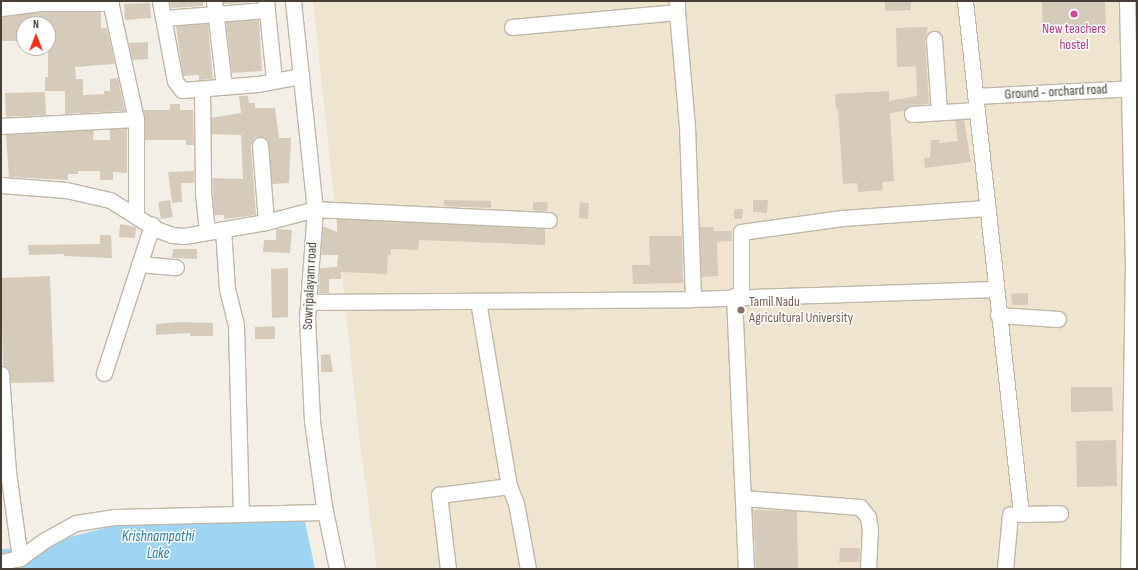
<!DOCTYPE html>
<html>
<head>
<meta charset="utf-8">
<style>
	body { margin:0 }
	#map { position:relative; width:1138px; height:570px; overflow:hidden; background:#f4efe6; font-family:"Sofia Sans Condensed",sans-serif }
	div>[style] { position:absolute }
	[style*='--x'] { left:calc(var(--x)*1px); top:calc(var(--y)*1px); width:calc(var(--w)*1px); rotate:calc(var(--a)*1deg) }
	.education>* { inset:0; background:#eee4d0 }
	.water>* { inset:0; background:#a0d4f3 }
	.building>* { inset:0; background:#d6cbbb }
	.roads { filter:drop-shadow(1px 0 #c0b7a9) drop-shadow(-1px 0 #c0b7a9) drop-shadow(0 1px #c0b7a9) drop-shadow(0 -1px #c0b7a9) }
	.minor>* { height:15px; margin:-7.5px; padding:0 7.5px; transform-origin:7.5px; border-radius:7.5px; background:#fff }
	.dots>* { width:11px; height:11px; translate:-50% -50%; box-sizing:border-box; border:2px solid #fff; border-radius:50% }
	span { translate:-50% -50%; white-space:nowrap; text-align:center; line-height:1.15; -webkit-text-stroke:3px #fff; paint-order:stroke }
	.hotel-label { font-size:14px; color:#b23c85 }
	.street-label { font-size:14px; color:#473f35 }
	.education-label { font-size:14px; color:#785e54 }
	.left { translate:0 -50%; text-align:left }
	.water-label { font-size:15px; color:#297aaf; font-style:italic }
	.frame { position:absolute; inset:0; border:2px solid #473f35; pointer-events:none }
	.north { position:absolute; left:16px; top:16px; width:40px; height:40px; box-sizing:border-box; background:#fff; border:1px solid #b5b2ae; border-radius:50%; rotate:0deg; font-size:11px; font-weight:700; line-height:16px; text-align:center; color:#473f35 }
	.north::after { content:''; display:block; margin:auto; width:14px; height:18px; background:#ff2e12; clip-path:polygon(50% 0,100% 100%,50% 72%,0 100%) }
</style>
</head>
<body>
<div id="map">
	<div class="education">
		<i style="clip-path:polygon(313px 1px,1137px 1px,1137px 526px,1127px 526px,1126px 569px,377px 569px,359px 435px)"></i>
	</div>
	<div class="water">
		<i style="clip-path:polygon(136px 520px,305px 522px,315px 569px,1px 569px,1px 549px,27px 548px)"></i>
	</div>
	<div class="building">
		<i style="clip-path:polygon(170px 1px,203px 1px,203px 6px,171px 8px)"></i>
		<i style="clip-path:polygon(223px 1px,254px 1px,254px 2px,223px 4px)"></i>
		<i style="clip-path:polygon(885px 1px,911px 1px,911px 10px,885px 11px)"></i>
		<i style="clip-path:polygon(1042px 1px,1105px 1px,1106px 26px,1043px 28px)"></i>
		<i style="clip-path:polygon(150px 3px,151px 18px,125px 20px,124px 4px)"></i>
		<i style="clip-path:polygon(40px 12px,101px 12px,101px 28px,107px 28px,115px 64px,75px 67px,76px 79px,83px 79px,83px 95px,104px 94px,104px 91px,110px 91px,110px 79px,118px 78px,125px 111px,65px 114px,65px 91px,45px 91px,45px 77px,48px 77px,48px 24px,24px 24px,24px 41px,2px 41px,2px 17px)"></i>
		<i style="clip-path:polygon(259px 20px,262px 71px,232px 73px,226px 22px)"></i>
		<i style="clip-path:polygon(208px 24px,213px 79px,199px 80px,199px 75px,183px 76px,176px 26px)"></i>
		<i style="clip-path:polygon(928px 27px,925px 40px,929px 104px,911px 105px,904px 111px,890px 113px,894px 181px,882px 182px,883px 190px,858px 192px,857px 183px,843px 184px,838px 109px,836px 109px,835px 94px,889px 91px,889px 101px,917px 96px,916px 66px,897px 67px,896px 28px)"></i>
		<i style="clip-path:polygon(148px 42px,148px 59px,132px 60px,129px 43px)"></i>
		<i style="clip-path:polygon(45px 92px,46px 115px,6px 117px,5px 93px)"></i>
		<i style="clip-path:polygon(239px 96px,248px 96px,249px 103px,255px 103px,255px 108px,275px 108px,279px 138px,291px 138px,289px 183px,272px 184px,268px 140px,264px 137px,255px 137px,251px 146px,256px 215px,224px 219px,224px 215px,214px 215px,212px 178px,243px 179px,241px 135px,211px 134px,211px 118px,241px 113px)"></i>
		<i style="clip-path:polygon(170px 104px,180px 104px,180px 110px,193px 110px,194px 145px,186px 145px,186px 140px,145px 140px,143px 110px,170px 110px)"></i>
		<i style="clip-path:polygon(955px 120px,964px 120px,971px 162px,925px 168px,924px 158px,930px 158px,931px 140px,940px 140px,939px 143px,958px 141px)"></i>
		<i style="clip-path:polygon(127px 128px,127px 173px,113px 172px,113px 180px,100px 180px,100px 171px,78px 171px,78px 174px,68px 174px,68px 180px,9px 177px,6px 135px,94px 130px,93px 140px,110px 140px,110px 129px)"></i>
		<i style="clip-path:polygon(194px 171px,194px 183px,181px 183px,182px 202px,172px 203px,168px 172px)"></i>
		<i style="clip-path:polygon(170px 200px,173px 217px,161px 219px,158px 202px)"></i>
		<i style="clip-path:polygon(444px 200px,491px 201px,491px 208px,444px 206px)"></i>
		<i style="clip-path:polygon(753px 200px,768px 200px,767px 213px,753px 212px)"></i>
		<i style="clip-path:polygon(533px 202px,548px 202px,547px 211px,533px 210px)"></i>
		<i style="clip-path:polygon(580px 202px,589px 203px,588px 219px,579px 218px)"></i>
		<i style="clip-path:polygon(734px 209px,743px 209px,742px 219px,734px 219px)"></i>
		<i style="clip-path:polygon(337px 219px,545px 229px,545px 245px,419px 240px,418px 250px,391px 249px,391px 255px,388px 255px,387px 274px,341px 272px,341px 279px,329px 279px,329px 293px,319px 293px,320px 268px,337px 267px,338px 255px,321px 255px,323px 226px,337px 232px)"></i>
		<i style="clip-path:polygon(120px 224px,136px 227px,135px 238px,119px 237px)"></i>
		<i style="clip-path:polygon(700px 227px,713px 227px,714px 231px,732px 231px,732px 241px,717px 242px,718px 276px,701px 277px)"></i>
		<i style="clip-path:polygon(276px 229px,292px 230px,290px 253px,263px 252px,264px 240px,276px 240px)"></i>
		<i style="clip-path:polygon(100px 235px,111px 235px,112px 258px,64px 256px,64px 254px,29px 255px,28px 245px,100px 244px)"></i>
		<i style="clip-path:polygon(649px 236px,682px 236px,683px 283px,633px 284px,632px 265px,650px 265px)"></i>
		<i style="clip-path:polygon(173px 249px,197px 249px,197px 259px,172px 258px)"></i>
		<i style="clip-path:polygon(288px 268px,288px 317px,272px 318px,271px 269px)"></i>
		<i style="clip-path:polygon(50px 276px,54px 382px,11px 383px,9px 369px,3px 365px,1px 278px)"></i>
		<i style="clip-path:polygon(1028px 293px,1028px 305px,1012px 305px,1011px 294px)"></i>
		<i style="clip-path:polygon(180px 322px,213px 323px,213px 336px,190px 336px,190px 333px,156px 335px,156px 324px)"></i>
		<i style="clip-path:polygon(275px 326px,275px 339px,255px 339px,255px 327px)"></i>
		<i style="clip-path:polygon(330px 354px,333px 372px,321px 372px,321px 355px)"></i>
		<i style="clip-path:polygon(1071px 387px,1112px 387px,1113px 411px,1071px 412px)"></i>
		<i style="clip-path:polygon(1116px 440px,1117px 486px,1077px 487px,1076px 441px)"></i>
		<i style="clip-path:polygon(753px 510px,797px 511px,798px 569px,756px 569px)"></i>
		<i style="clip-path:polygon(840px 548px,860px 548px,859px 562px,839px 562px)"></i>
	</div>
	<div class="roads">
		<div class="minor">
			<i style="--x:110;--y:1;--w:121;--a:77.6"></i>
			<i style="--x:136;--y:119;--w:95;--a:90"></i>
			<i style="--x:160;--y:1;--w:81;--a:79.4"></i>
			<i style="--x:175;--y:81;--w:11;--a:52"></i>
			<i style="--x:182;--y:90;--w:76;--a:-4.5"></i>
			<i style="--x:258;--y:84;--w:44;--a:-10.5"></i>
			<i style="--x:214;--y:1;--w:86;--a:83.3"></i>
			<i style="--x:266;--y:1;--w:79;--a:84.2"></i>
			<i style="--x:293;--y:1;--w:209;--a:84"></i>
			<i style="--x:315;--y:209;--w:109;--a:94.2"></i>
			<i style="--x:307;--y:318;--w:103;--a:87.2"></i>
			<i style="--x:312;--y:421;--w:86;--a:82"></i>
			<i style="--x:324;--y:506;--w:64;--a:78.3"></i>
			<i style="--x:965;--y:1;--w:516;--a:83.77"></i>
			<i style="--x:1021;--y:514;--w:39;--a:-1"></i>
			<i style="--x:1127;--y:1;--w:262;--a:88.7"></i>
			<i style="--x:1133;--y:263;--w:306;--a:90.9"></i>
			<i style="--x:1;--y:8;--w:38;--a:-7"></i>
			<i style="--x:39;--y:3;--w:72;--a:0"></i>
			<i style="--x:677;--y:12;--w:114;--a:85"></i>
			<i style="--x:687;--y:126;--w:173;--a:88"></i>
			<i style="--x:164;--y:18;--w:103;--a:-4.4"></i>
			<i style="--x:512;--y:27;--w:166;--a:-5.2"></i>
			<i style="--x:677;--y:12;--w:11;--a:-90"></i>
			<i style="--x:934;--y:39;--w:73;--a:86.1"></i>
			<i style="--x:202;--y:89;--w:104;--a:89.4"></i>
			<i style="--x:203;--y:193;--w:39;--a:84"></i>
			<i style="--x:975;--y:96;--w:162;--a:-2.8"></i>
			<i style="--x:912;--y:114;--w:64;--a:-3.6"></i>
			<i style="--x:1;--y:126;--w:135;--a:-3"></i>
			<i style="--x:260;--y:145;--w:77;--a:85.5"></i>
			<i style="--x:1;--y:185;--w:65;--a:4.4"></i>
			<i style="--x:66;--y:190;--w:45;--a:12.8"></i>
			<i style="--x:110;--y:200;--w:54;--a:32.2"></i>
			<i style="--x:156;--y:229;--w:17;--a:21"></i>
			<i style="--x:172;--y:235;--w:12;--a:5"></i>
			<i style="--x:184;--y:236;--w:83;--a:-9.7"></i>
			<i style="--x:266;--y:222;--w:51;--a:-14.9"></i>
			<i style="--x:315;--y:209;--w:234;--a:2.7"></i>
			<i style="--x:223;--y:229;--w:60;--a:86.2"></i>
			<i style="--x:227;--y:289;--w:38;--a:76"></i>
			<i style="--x:236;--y:326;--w:188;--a:88.5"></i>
			<i style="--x:139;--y:264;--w:37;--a:5"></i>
			<i style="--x:734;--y:296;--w:273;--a:87.5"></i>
			<i style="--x:741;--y:296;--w:64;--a:-90"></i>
			<i style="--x:741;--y:232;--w:102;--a:-7.9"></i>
			<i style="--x:842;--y:218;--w:144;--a:-4"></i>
			<i style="--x:478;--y:301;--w:188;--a:80.5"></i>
			<i style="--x:509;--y:486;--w:18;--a:68"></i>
			<i style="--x:516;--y:503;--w:67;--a:79.7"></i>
			<i style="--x:308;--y:302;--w:385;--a:-0.4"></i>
			<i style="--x:693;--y:299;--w:302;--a:-1.9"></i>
			<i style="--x:998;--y:315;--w:60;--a:3.8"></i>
			<i style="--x:104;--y:373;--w:156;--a:-72"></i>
			<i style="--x:1;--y:374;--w:98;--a:85.9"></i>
			<i style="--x:8;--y:472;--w:87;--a:82.1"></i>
			<i style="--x:743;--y:498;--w:117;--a:4.4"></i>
			<i style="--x:860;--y:507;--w:13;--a:51"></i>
			<i style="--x:868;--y:517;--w:12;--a:81"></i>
			<i style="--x:870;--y:529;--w:40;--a:92.9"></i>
			<i style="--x:1;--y:562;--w:19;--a:-12"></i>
			<i style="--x:20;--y:558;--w:31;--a:-36"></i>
			<i style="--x:45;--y:540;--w:35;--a:-29"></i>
			<i style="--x:76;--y:523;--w:38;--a:-9"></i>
			<i style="--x:114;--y:517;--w:211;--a:-1.4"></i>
			<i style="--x:448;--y:569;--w:75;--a:-96.9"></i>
			<i style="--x:439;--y:495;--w:71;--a:-7.3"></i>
			<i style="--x:1005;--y:569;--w:55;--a:-84.8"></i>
		</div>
	</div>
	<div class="dots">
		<i style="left:1074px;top:14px;background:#d1479c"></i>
		<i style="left:741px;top:310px;background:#8d6e63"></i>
	</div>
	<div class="hotel-label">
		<span style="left:1074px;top:37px">New teachers<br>hostel</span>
	</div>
	<div class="street-label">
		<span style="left:1056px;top:92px;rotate:-3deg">Ground - orchard road</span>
		<span style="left:310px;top:286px;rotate:-87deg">Sowripalayam road</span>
	</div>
	<div class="education-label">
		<span class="left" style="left:749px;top:310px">Tamil Nadu<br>Agricultural University</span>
	</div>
	<div class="water-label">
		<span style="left:158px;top:545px">Krishnampathi<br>Lake</span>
	</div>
	<div class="frame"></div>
	<div class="north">N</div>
</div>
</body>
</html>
